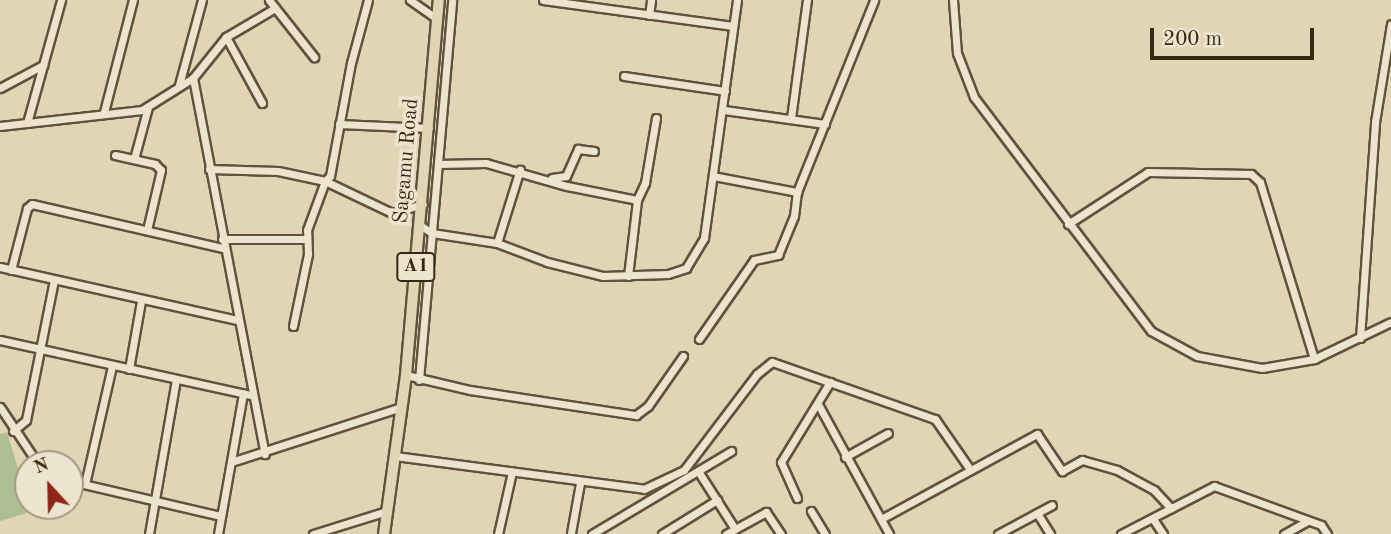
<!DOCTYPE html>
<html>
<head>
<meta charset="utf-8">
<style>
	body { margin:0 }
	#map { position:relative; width:1391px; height:534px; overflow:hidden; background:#e2d5b5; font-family:"Old Standard TT",serif }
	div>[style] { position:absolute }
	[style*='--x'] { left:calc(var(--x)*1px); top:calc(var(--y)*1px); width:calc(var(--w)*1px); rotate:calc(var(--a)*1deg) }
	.green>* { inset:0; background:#adbe92 }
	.roads { filter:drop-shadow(2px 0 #61523d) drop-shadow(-2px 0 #61523d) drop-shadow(0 2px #61523d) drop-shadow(0 -2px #61523d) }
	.minor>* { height:7px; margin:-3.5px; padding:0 3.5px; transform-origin:3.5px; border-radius:3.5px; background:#ece4cf }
	.highway>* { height:10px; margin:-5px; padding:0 5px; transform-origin:5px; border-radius:5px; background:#e2d5b5 }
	span { translate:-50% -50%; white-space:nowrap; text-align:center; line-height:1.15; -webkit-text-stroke:7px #ece4cf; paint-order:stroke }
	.shield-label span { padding:2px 5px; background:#ece4cf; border:2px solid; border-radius:5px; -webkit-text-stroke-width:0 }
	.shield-label { font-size:19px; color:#362715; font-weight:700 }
	.street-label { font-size:21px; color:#362715 }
	.north { position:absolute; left:14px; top:450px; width:70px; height:70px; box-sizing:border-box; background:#ece4cf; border:2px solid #a39885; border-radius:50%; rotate:338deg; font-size:19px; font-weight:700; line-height:28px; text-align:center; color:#362715 }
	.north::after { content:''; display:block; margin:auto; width:24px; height:32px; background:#8f2418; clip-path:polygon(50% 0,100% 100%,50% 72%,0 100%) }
	.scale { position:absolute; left:1150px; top:28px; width:164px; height:32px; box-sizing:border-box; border:4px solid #362715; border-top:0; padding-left:9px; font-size:21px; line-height:24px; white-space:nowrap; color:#362715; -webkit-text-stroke:5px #ece4cf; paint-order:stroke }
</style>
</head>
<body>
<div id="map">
	<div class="green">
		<i style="clip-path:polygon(7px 432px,31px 512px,0 521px,0 434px)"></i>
	</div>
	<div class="roads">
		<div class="minor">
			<i style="--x:269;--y:0;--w:73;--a:51.7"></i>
			<i style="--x:410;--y:0;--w:33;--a:35"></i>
			<i style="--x:543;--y:0;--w:192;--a:7.8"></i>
			<i style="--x:953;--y:0;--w:53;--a:85.7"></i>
			<i style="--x:957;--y:53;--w:47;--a:68.9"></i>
			<i style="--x:974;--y:97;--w:293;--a:52.9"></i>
			<i style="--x:1151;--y:331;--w:52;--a:28.5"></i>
			<i style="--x:1197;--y:356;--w:66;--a:10.5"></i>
			<i style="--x:1262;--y:368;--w:53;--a:-9.8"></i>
			<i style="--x:1314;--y:359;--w:85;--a:-25.7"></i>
			<i style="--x:649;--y:15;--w:15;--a:-82"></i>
			<i style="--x:624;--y:76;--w:102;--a:8.4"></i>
			<i style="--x:193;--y:78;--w:383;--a:79.2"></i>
			<i style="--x:179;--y:85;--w:88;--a:-74.9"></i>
			<i style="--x:0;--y:88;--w:49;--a:-28.1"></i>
			<i style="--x:262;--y:103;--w:75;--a:-118.6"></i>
			<i style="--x:226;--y:37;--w:57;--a:-30.6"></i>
			<i style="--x:724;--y:110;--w:102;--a:7.9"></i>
			<i style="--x:104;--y:112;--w:116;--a:-75.5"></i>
			<i style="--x:791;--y:118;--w:119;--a:-82.3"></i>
			<i style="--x:27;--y:123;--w:128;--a:-74.5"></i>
			<i style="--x:339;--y:124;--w:90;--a:2.5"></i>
			<i style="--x:0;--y:126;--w:143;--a:-6.4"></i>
			<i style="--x:142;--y:110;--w:60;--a:-32.1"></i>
			<i style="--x:193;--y:78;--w:53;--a:-51.2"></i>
			<i style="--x:115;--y:155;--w:41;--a:12.7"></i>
			<i style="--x:155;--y:164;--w:8;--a:45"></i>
			<i style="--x:161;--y:170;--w:62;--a:103.1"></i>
			<i style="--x:134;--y:159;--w:54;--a:-74.9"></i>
			<i style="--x:439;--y:164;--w:47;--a:-1.2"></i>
			<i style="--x:486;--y:163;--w:84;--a:15.9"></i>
			<i style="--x:567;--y:186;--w:71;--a:11.3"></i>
			<i style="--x:209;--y:169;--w:69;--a:1.7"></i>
			<i style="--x:278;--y:171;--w:48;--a:12"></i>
			<i style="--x:325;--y:181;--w:7;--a:-45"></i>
			<i style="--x:330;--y:176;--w:115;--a:-79.5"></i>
			<i style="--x:351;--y:63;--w:65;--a:-74.9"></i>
			<i style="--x:713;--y:176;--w:86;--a:10.8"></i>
			<i style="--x:552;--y:178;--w:14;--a:-8"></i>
			<i style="--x:566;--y:176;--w:30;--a:-66"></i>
			<i style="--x:578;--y:149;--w:16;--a:7"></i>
			<i style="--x:1068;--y:224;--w:95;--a:-33"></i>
			<i style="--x:1148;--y:172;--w:103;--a:1.1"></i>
			<i style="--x:1251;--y:174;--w:12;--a:42"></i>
			<i style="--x:1260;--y:182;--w:185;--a:73"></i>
			<i style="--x:421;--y:226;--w:13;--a:32"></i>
			<i style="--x:432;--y:233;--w:66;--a:8.7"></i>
			<i style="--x:497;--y:243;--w:53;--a:20.8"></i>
			<i style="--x:547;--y:262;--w:58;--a:14"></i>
			<i style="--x:603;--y:276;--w:65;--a:-1.8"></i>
			<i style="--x:668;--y:274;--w:19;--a:-18"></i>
			<i style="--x:686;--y:268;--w:35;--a:-59"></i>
			<i style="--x:704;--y:238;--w:240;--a:-82.1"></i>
			<i style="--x:222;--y:239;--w:85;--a:0"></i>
			<i style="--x:497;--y:243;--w:77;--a:-72.7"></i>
			<i style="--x:0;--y:267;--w:243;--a:12.6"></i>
			<i style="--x:11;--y:270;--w:64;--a:-75.5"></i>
			<i style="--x:27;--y:208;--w:6;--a:-39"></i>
			<i style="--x:32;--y:204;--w:196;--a:13"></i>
			<i style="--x:628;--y:276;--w:77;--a:-83.2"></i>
			<i style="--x:637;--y:200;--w:19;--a:-65"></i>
			<i style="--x:645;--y:183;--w:66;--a:-80.4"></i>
			<i style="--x:293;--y:326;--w:74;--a:-78.2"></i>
			<i style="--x:308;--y:254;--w:24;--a:-92"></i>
			<i style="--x:307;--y:230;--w:52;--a:-69.8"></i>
			<i style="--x:325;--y:181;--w:74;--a:25.5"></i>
			<i style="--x:392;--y:213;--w:32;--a:-16"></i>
			<i style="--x:1360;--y:338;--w:217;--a:-86"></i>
			<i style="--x:1375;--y:122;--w:99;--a:-80.7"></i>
			<i style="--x:699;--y:339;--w:96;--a:-55.2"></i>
			<i style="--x:754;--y:260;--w:25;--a:-12"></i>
			<i style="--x:778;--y:255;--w:42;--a:-67.7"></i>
			<i style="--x:794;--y:216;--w:24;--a:-83"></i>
			<i style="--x:797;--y:192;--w:207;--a:-68.1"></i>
			<i style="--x:0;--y:340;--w:257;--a:12.4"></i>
			<i style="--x:129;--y:369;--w:69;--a:-80"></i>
			<i style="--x:406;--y:375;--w:66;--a:13.2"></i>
			<i style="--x:470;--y:390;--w:168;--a:8.6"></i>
			<i style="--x:636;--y:415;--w:15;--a:-37"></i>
			<i style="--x:648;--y:406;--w:61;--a:-55"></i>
			<i style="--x:419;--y:380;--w:381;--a:-85"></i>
			<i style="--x:819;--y:406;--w:146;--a:61.3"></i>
			<i style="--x:0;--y:407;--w:69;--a:56.3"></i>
			<i style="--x:13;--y:431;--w:17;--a:-40"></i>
			<i style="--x:26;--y:420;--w:143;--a:-78.7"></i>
			<i style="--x:395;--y:456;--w:251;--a:7.5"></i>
			<i style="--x:644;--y:489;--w:44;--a:-25.4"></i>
			<i style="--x:684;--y:470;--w:121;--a:-52.8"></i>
			<i style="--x:757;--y:374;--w:19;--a:-39"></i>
			<i style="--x:772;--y:362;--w:173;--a:19.3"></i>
			<i style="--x:935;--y:419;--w:60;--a:55.2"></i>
			<i style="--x:845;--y:457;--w:49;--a:-29.2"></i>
			<i style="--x:234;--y:461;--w:176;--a:-17.9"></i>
			<i style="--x:698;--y:471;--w:69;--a:57.5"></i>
			<i style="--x:70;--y:481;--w:155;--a:13.1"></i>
			<i style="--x:85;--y:484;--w:121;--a:-77.1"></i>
			<i style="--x:797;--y:498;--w:39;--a:-114"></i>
			<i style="--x:781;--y:462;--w:94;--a:-58.5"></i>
			<i style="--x:811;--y:511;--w:27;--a:59"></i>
			<i style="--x:1037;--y:513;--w:25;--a:58"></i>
			<i style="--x:881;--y:519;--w:178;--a:-28.6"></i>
			<i style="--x:1037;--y:434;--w:45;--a:56"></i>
			<i style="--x:1062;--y:471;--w:23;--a:-29"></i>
			<i style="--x:1082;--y:460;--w:36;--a:16"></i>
			<i style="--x:1117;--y:470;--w:42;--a:28.4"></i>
			<i style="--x:1154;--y:490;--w:25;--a:47"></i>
			<i style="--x:1153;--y:519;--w:18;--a:56"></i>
			<i style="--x:571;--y:533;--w:51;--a:-79.8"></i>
			<i style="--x:149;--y:534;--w:157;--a:-80.1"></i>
			<i style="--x:218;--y:534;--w:143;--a:-79.9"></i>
			<i style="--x:313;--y:534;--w:77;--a:-17.3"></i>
			<i style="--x:498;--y:534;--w:64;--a:-77.3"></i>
			<i style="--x:592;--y:534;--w:162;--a:-30.8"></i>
			<i style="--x:662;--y:534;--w:65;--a:-31.7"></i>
			<i style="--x:726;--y:534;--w:46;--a:-28.8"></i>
			<i style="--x:766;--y:512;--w:27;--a:56"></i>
			<i style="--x:998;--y:534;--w:61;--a:-28.2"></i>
			<i style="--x:1121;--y:534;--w:105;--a:-27.3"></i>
			<i style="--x:1214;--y:486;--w:114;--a:20"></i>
			<i style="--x:1321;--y:525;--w:11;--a:56"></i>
			<i style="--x:1284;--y:534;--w:26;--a:-29"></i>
		</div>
		<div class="highway">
			<i style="--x:384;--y:534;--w:161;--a:-82.1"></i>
			<i style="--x:406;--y:375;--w:376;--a:-85"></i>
		</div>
	</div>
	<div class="shield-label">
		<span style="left:416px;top:267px">A1</span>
	</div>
	<div class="street-label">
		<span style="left:407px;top:161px;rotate:-85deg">Sagamu Road</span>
	</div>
	<div class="north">N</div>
	<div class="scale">200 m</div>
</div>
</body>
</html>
